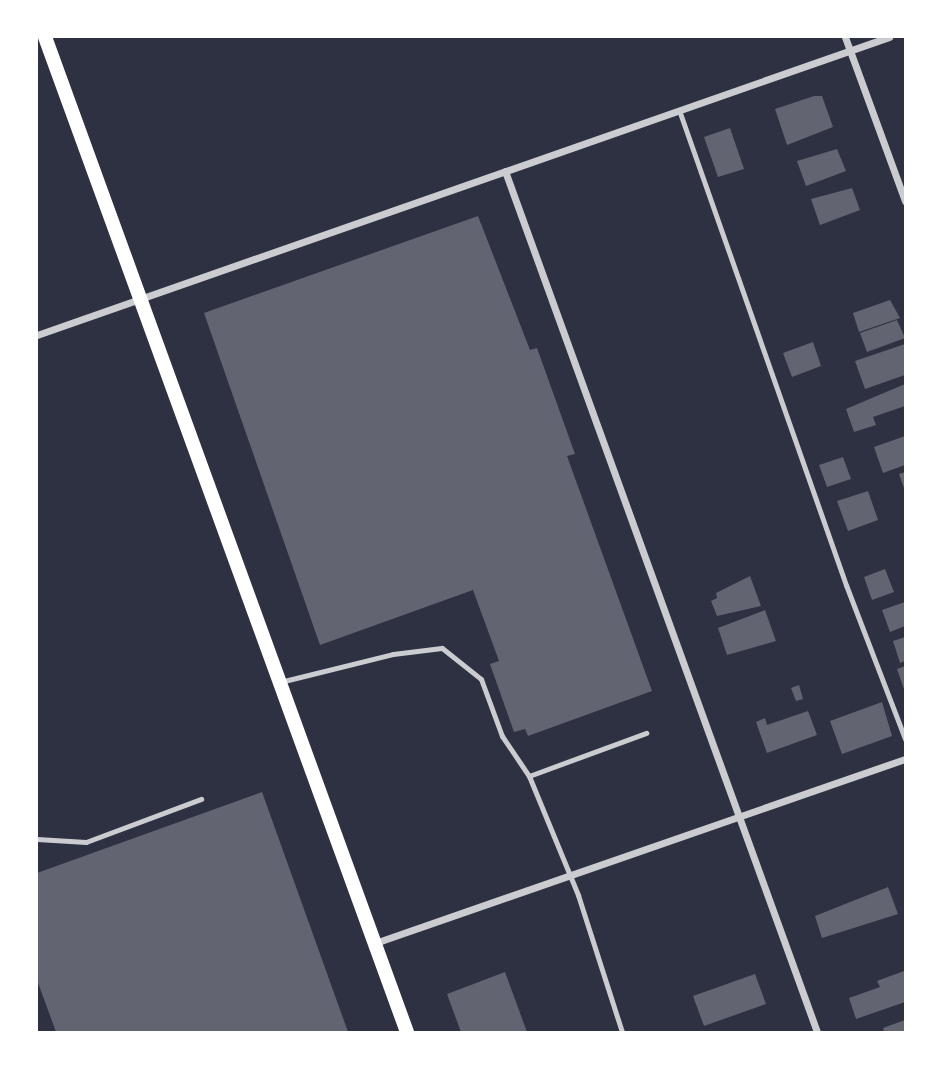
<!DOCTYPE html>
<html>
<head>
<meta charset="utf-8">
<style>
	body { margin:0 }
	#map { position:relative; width:942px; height:1069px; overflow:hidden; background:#2d3142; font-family:"Exo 2",sans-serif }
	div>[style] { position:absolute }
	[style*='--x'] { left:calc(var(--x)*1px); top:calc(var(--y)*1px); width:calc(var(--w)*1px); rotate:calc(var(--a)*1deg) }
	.building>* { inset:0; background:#626471 }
	.service>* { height:5px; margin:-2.5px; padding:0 2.5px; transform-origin:2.5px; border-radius:2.5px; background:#caccd0 }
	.minor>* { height:7px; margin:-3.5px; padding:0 3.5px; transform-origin:3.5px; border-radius:3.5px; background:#caccd0 }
	.secondary>* { height:14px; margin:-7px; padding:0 7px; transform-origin:7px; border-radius:7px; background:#fff }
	span { translate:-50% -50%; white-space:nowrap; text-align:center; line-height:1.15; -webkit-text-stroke:5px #fff; paint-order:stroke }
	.frame { position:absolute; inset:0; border:38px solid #fff; pointer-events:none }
</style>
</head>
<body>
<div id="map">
	<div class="building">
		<i style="clip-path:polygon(814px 96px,822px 96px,833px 127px,787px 145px,775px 109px)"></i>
		<i style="clip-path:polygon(730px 128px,744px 169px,718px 177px,704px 137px)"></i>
		<i style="clip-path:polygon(837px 149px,846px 171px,806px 186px,797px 161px)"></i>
		<i style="clip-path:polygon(852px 188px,860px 210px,820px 225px,811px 199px)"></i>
		<i style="clip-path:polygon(478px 216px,530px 350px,537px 348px,575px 454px,567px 456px,652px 691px,528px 736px,525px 729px,514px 732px,490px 664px,499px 661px,473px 590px,320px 645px,204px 313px)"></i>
		<i style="clip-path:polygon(890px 300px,900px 318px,859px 332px,853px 313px)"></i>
		<i style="clip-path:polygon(897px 320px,905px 338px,867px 352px,860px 333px)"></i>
		<i style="clip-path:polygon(813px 342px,821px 366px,792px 377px,783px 353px)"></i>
		<i style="clip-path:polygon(905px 344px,905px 375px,865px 389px,855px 361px)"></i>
		<i style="clip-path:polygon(905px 384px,905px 406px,873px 417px,876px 425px,854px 432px,846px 409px)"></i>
		<i style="clip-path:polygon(905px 436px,905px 465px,883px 473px,874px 447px)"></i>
		<i style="clip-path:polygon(843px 457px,851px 479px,827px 487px,819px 465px)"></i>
		<i style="clip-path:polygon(905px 472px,905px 491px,899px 474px)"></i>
		<i style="clip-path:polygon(868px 491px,878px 520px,848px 531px,837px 501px)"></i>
		<i style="clip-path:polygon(885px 569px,894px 592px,872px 600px,864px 577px)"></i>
		<i style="clip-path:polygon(750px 576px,761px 606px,717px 616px,711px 601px,717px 598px,716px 593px)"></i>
		<i style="clip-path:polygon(905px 602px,905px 626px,890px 632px,882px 610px)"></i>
		<i style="clip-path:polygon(765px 610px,776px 641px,727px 655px,718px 628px)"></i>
		<i style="clip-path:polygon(905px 637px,905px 661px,900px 663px,893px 641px)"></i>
		<i style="clip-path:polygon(905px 666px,905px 692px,897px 669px)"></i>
		<i style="clip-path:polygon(799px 685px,803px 699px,796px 701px,791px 688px)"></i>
		<i style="clip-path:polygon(882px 702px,892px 736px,842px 754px,830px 721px)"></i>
		<i style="clip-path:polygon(808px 711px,817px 735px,767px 753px,756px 722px,765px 718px,767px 725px)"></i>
		<i style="clip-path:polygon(262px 792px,348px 1032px,56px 1032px,37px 980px,37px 873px)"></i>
		<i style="clip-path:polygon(888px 887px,898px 914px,822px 938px,815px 916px)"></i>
		<i style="clip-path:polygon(904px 971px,905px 1002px,856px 1019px,849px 998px,880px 987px,877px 981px)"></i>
		<i style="clip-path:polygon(505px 972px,527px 1032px,461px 1032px,447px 994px)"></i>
		<i style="clip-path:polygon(755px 974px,766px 1004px,704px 1026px,693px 996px)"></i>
		<i style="clip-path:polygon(905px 1020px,905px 1032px,884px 1032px,883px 1028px)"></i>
	</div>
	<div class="service">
		<i style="--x:679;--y:110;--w:504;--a:70.63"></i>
		<i style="--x:846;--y:585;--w:165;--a:69"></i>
		<i style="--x:280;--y:682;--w:116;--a:-13.9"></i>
		<i style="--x:393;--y:654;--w:49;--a:-7"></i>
		<i style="--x:442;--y:648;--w:50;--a:38.5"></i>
		<i style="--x:481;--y:679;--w:61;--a:69.8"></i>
		<i style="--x:502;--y:736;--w:48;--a:56"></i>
		<i style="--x:529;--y:776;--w:129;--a:67.6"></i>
		<i style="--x:578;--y:895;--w:144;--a:72.2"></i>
		<i style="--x:529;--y:776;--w:125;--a:-20.2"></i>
		<i style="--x:37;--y:839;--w:49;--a:3.5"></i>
		<i style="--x:86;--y:842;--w:123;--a:-20.5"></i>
	</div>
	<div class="minor">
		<i style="--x:845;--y:37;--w:175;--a:69.9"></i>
		<i style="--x:505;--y:171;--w:916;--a:70.08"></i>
		<i style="--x:37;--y:335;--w:903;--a:-19.28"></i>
		<i style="--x:375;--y:943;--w:561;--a:-19.15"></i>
	</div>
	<div class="secondary">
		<i style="--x:45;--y:37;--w:1059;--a:70.01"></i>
	</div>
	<div class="frame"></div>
</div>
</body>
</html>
